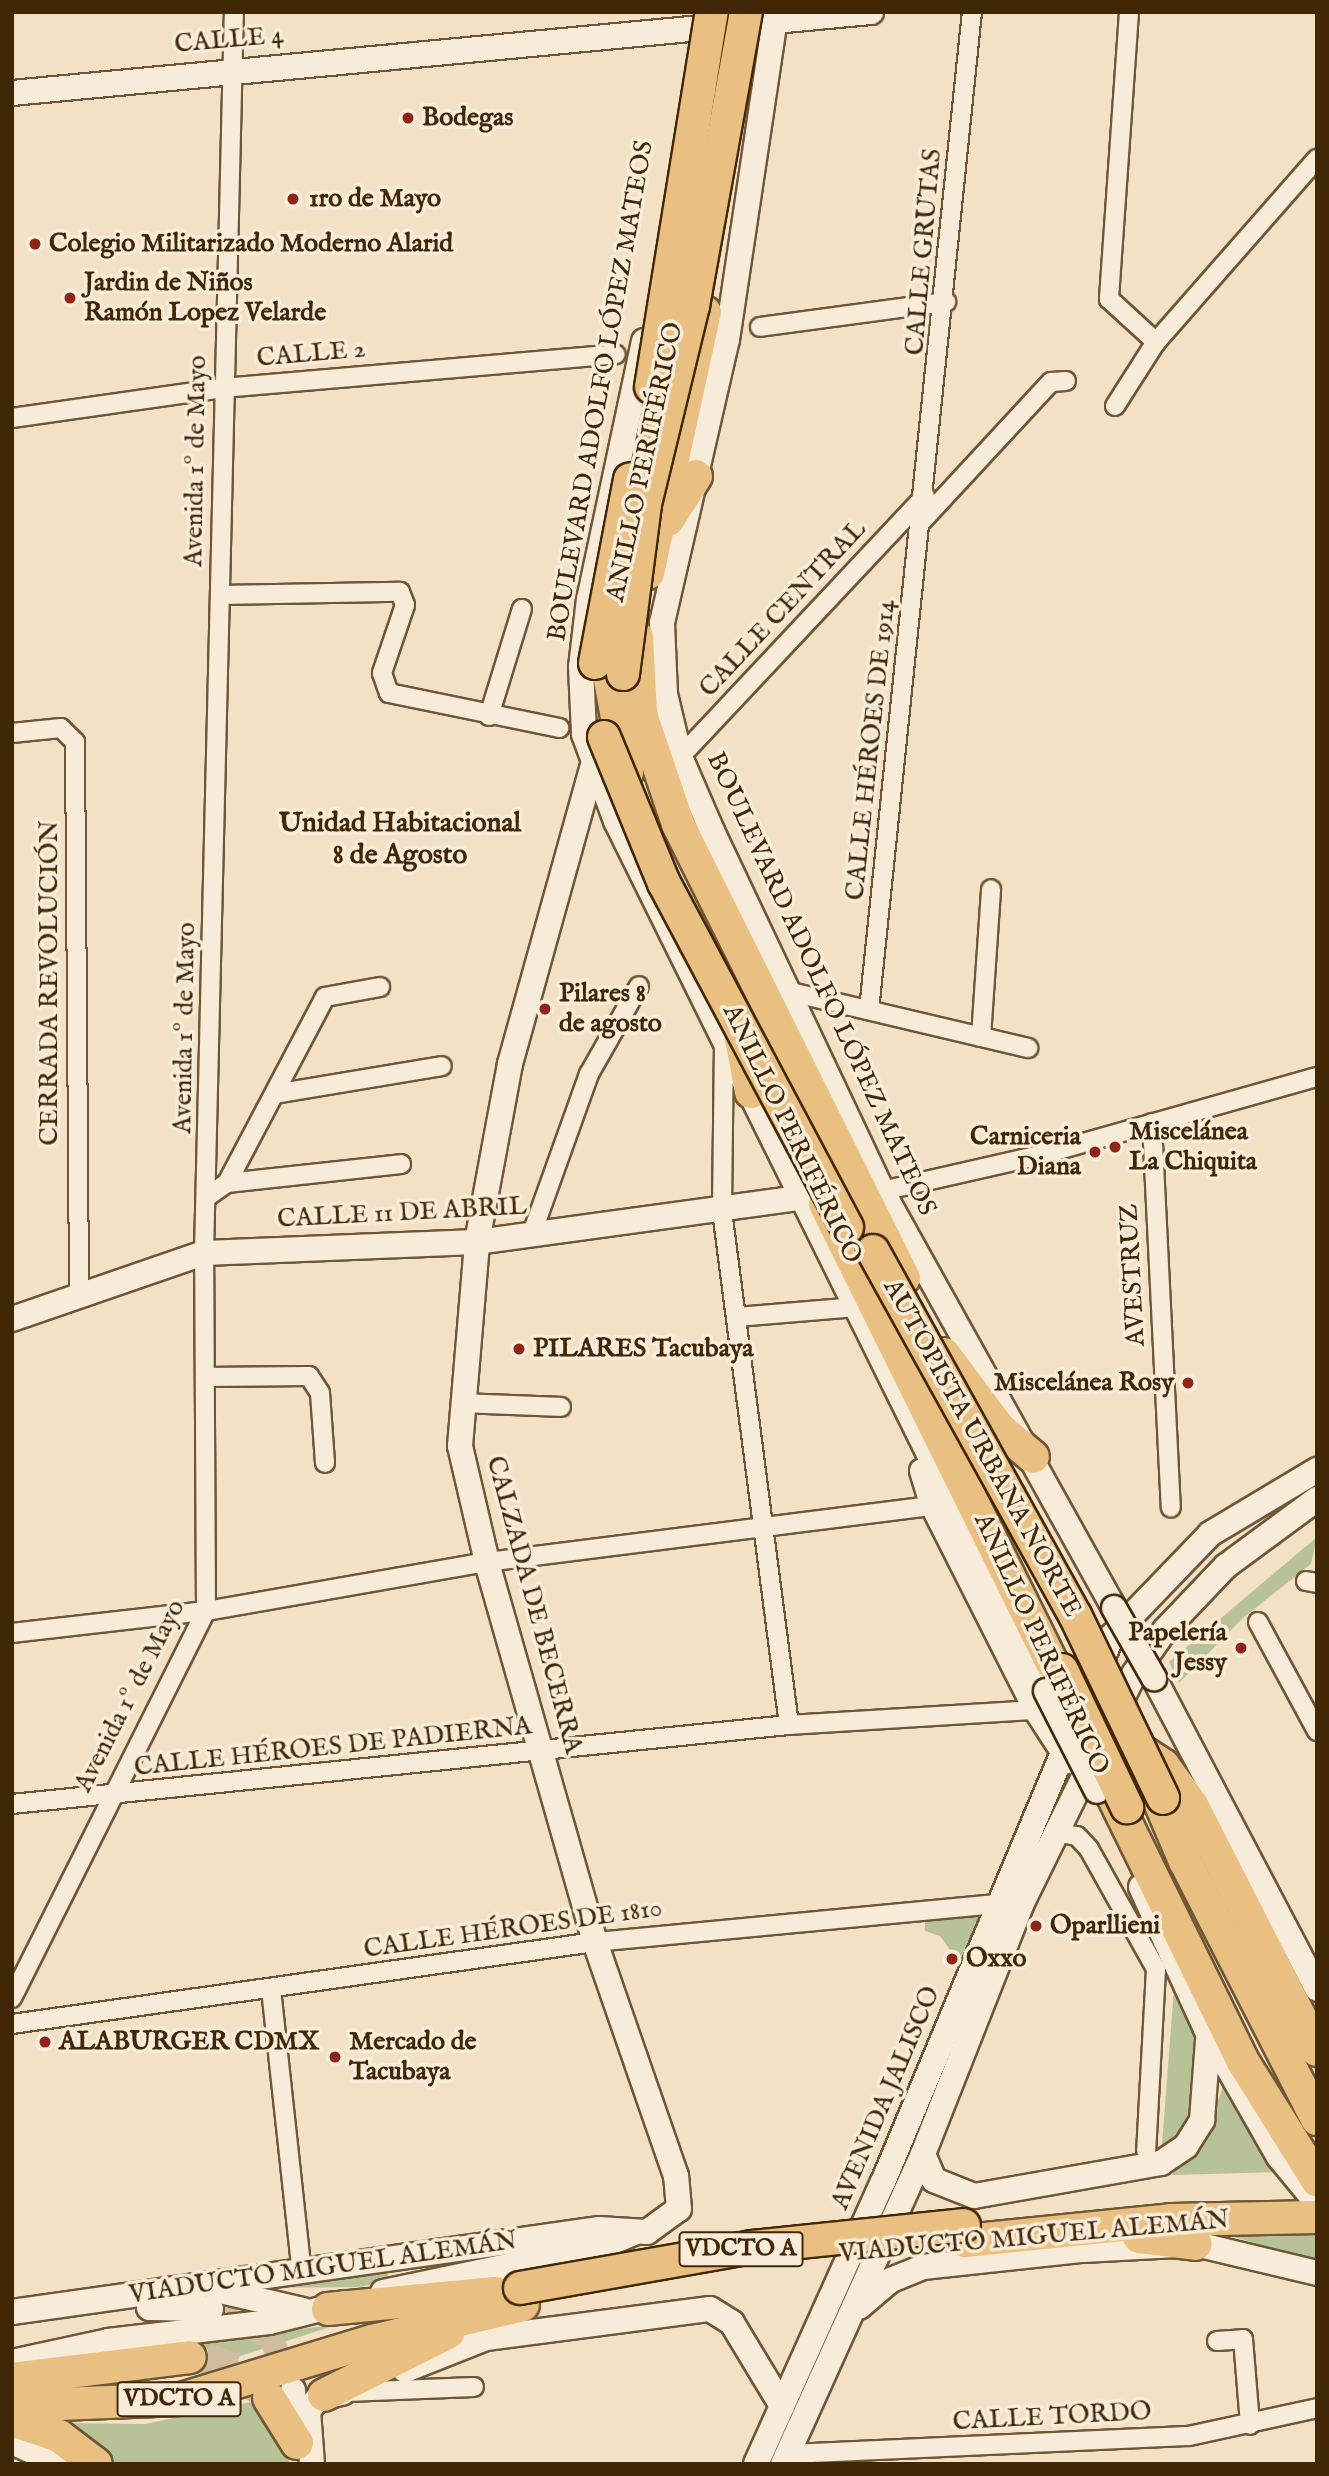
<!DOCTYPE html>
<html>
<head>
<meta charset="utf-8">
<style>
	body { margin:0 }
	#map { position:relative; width:1329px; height:2476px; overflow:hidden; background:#f3e1c5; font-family:"IM FELL English",serif }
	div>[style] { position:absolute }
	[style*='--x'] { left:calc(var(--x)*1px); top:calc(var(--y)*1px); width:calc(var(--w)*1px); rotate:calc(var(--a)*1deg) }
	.green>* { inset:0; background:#b7c397 }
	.secondary-tunnel>* { height:24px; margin-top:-12px; transform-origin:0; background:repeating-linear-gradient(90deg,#d0bc9f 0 24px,transparent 0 36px) }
	.highway-tunnel>* { height:32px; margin-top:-16px; transform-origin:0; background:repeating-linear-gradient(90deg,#d0bc9f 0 32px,transparent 0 48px) }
	.roads { filter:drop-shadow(2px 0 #6e5636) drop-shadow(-2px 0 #6e5636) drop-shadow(0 2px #6e5636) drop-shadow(0 -2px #6e5636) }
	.street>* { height:18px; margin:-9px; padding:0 9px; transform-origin:9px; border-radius:9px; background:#f7ecd9 }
	.secondary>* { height:24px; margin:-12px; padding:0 12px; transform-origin:12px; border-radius:12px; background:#f7ecd9 }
	.highway>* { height:32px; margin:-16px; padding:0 16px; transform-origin:16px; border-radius:16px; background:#eac082 }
	.bridges { filter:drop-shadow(2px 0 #422707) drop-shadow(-2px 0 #422707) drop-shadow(0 2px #422707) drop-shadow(0 -2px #422707) }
	.secondary-bridge>* { height:24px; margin:-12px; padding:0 12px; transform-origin:12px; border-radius:12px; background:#f7ecd9 }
	.highway-bridge>* { height:32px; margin:-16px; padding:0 16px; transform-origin:16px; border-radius:16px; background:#eac082 }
	.dots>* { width:19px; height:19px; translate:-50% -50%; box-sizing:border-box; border:4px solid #f7ecd9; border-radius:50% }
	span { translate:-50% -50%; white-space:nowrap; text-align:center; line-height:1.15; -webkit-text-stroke:7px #f7ecd9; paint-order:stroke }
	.shield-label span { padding:2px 5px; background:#f7ecd9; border:2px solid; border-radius:5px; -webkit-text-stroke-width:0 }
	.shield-label { font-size:24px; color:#422707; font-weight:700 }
	.street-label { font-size:26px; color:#422707 }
	.poi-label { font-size:26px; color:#422707; font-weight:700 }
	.left { translate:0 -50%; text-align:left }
	.right { translate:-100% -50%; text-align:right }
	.neighbourhood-label { font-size:28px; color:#422707; font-weight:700 }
	.frame { position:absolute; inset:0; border:14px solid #422707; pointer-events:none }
</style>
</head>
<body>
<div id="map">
	<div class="green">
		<i style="clip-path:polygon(1317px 1537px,1311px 1564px,1244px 1617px,1179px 1683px,1169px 1662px)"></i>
		<i style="clip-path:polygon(983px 1915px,961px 1965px,940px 1936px,925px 1931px,925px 1920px)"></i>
		<i style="clip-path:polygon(1175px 1976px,1203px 2033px,1193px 2122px,1161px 2157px)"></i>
		<i style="clip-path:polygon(1227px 2073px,1282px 2172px,1172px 2175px,1208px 2133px)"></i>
		<i style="clip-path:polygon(1317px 2228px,1317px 2262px,1218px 2232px)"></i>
		<i style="clip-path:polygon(386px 2267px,389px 2281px,358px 2287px,261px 2288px)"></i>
		<i style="clip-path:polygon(339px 2324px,204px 2368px,209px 2350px,181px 2345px)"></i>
		<i style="clip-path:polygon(251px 2402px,272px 2418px,288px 2446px,289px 2464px,105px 2464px,62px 2423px,145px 2424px)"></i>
	</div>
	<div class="secondary-tunnel">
		<i style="--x:211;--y:2309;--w:65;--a:25.4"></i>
		<i style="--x:270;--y:2337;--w:51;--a:64.4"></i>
	</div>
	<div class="highway-tunnel">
		<i style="--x:205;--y:2359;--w:35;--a:18"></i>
		<i style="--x:238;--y:2370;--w:36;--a:42"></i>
	</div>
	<div class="roads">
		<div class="street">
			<i style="--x:1129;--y:12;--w:288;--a:94"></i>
			<i style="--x:1109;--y:299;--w:64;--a:42.5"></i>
			<i style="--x:760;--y:327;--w:188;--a:-7.7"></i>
			<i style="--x:1115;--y:406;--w:76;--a:-57.4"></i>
			<i style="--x:1156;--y:342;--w:244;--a:-48.7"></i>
			<i style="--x:12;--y:418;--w:213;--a:-8.1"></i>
			<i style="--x:223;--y:388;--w:394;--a:-4.9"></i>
			<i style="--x:923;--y:520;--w:188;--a:-47.2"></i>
			<i style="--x:1051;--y:382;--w:15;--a:-4"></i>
			<i style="--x:220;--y:595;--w:180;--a:-1"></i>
			<i style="--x:400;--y:592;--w:14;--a:69"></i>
			<i style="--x:405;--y:605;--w:72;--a:108.7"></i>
			<i style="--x:382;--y:673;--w:21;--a:71"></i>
			<i style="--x:389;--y:693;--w:174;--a:11.6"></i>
			<i style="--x:489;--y:716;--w:112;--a:-72.9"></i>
			<i style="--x:12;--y:733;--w:49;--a:-5.8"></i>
			<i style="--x:61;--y:728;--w:20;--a:45"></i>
			<i style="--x:75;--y:742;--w:552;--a:89.58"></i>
			<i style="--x:680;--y:757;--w:358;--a:-46.8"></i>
			<i style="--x:787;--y:991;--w:248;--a:13.3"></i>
			<i style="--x:869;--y:1010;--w:1003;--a:-84.11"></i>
			<i style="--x:981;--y:1037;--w:148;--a:-86.1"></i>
			<i style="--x:724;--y:1044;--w:167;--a:90.7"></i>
			<i style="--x:722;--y:1211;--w:518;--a:82.57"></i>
			<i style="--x:275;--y:1094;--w:169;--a:-9.5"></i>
			<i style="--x:1152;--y:1123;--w:385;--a:87.2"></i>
			<i style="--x:227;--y:1183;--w:175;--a:-6.2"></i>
			<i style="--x:882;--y:1191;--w:163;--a:-12.8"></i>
			<i style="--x:1041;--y:1155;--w:287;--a:-15.8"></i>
			<i style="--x:207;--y:1197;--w:24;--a:-35"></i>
			<i style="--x:227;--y:1183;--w:210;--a:-62.2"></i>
			<i style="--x:325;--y:997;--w:56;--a:-10.3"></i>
			<i style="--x:531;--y:1236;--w:172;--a:-70.3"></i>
			<i style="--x:589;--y:1074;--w:101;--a:-60.4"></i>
			<i style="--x:737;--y:1317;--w:120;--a:-4.8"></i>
			<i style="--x:205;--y:1377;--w:104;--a:-0.6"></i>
			<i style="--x:309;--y:1376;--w:20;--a:57"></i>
			<i style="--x:320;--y:1393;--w:70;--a:85.9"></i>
			<i style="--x:462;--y:1403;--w:99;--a:2.3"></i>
			<i style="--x:1306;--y:1581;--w:11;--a:10"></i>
			<i style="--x:1258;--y:1622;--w:124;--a:61.6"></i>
			<i style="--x:12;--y:1633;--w:195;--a:-6.5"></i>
			<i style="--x:206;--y:1611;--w:285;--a:-9.9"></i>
			<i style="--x:487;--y:1562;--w:450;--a:-7.2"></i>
			<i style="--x:12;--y:1804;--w:781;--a:-5.81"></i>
			<i style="--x:789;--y:1725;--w:247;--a:-3.5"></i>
			<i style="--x:1054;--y:1832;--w:23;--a:10"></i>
			<i style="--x:1077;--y:1836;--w:18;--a:47"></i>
			<i style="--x:1089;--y:1849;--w:137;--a:60.8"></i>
			<i style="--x:1156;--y:1969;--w:182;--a:93.1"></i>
			<i style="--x:271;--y:1989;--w:286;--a:83.8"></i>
			<i style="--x:12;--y:1998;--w:433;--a:-63.4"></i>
			<i style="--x:206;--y:1611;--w:358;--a:-90.3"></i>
			<i style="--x:204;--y:1253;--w:1241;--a:-88.62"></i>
			<i style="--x:12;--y:2024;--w:589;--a:-8.01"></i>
			<i style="--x:595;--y:1942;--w:418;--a:-5.4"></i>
			<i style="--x:1217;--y:2341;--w:26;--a:-4"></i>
			<i style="--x:1243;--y:2339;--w:86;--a:85.3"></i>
			<i style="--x:347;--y:2392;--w:127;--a:-2.3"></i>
			<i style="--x:788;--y:2454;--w:401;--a:-2.6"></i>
			<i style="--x:1189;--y:2436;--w:131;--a:-12.3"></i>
		</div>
		<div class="secondary">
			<i style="--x:776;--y:12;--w:331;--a:98.5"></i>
			<i style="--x:727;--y:339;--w:291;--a:102.9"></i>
			<i style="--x:662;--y:623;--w:71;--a:87.6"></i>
			<i style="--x:665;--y:694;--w:65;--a:76.6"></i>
			<i style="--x:680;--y:757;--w:81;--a:66.6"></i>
			<i style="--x:712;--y:831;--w:398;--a:64.7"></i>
			<i style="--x:882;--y:1191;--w:477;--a:60.9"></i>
			<i style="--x:12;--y:93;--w:863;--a:-5.39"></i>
			<i style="--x:644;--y:341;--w:264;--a:102"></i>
			<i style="--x:589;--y:599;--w:68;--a:96.7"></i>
			<i style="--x:581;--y:667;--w:67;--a:87.4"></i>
			<i style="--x:584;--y:734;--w:93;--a:69.8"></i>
			<i style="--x:616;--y:821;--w:970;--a:63.7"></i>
			<i style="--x:12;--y:1319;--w:203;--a:-19"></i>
			<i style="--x:204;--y:1253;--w:273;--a:-2.3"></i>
			<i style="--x:477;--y:1242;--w:330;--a:-7.8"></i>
			<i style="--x:922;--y:1471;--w:37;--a:73"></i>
			<i style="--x:933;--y:1506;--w:229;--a:63.2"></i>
			<i style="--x:1036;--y:1710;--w:61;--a:57.1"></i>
			<i style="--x:1154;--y:1678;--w:351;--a:62.3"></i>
			<i style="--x:1141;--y:1887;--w:156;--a:65.4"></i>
			<i style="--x:1206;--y:2029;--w:147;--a:60.3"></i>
			<i style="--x:1279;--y:2157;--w:60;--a:50.4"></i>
			<i style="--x:923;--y:2154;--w:28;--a:67"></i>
			<i style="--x:934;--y:2180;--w:43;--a:21.8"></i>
			<i style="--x:974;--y:2196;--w:190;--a:-10"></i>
			<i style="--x:1161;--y:2163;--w:30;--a:-34"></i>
			<i style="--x:1186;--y:2146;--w:31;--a:-58"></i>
			<i style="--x:1202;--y:2120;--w:80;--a:-85.7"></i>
			<i style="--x:216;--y:2290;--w:89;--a:12.9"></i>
			<i style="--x:383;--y:2292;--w:225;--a:-11.8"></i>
			<i style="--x:603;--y:2246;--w:33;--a:-23"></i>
			<i style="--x:859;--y:2307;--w:42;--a:-40.2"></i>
			<i style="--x:891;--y:2280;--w:35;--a:-22"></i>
			<i style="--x:923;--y:2267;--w:161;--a:-6.1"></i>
			<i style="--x:1083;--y:2250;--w:113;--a:-3"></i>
			<i style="--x:1196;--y:2244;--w:124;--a:13.5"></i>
			<i style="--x:149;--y:2308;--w:62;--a:0.9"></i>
			<i style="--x:12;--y:2312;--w:593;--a:-8.05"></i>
			<i style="--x:599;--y:2229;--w:48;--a:3.6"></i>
			<i style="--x:647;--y:2232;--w:39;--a:-36"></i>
			<i style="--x:679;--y:2209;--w:33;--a:-95"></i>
			<i style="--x:676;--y:2176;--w:248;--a:-109.1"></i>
			<i style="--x:595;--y:1942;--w:395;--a:-105.9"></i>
			<i style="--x:487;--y:1562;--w:119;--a:-103.1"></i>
			<i style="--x:460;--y:1446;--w:205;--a:-85.2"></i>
			<i style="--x:477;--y:1242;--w:181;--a:-79.5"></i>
			<i style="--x:510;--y:1064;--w:314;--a:-74.5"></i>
			<i style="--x:12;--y:2362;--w:98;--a:-12.3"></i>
			<i style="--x:108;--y:2341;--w:162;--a:-6.7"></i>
			<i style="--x:269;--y:2322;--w:78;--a:-14"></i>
			<i style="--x:405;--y:2370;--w:87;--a:-21.6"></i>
			<i style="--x:486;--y:2338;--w:226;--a:-7.4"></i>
			<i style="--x:710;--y:2309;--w:26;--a:32"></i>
			<i style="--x:732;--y:2323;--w:97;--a:58.9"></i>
			<i style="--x:293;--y:2390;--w:42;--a:85.9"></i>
			<i style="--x:12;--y:2442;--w:53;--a:24.6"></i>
			<i style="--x:312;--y:2464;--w:53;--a:-94.3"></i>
			<i style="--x:308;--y:2411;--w:16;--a:-52"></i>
			<i style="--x:318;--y:2398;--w:25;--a:-12"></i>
			<i style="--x:756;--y:2464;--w:309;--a:-65.8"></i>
			<i style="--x:883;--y:2182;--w:592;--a:-67.25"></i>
			<i style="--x:1112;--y:1636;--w:141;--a:-46.1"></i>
			<i style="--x:1210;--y:1534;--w:125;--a:-30.9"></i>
			<i style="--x:783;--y:2464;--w:340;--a:-65.7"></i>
			<i style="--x:923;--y:2154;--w:268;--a:-68.5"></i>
			<i style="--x:1021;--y:1905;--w:257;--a:-63.9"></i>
			<i style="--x:1134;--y:1674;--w:54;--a:-54.8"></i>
			<i style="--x:1165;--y:1630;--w:88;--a:-46.4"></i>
			<i style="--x:1226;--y:1566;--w:113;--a:-36.4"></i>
		</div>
		<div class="highway">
			<i style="--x:668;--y:520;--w:52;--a:-57.5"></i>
			<i style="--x:648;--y:573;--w:267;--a:-77.7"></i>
			<i style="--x:637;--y:637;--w:77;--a:87"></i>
			<i style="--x:641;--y:714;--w:116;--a:71.4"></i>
			<i style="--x:678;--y:824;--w:507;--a:63.54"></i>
			<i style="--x:611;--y:640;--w:34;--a:93"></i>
			<i style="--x:609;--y:674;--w:100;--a:79.6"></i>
			<i style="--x:740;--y:1033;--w:60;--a:79.4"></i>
			<i style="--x:825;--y:1204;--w:512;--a:63.69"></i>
			<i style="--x:944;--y:1354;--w:94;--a:53.3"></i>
			<i style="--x:1000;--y:1429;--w:43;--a:40.3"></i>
			<i style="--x:1143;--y:1752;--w:24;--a:33"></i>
			<i style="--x:1163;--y:1765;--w:49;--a:54.1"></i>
			<i style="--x:1192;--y:1805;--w:275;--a:63"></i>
			<i style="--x:1148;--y:1774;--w:95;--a:67"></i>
			<i style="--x:1185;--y:1861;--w:290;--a:62.9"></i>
			<i style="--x:1108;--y:1786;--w:305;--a:63.9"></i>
			<i style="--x:1242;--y:2060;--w:142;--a:58"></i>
			<i style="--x:1139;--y:2237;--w:57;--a:7"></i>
			<i style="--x:965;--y:2241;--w:207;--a:-5.8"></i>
			<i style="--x:1171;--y:2220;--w:146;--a:-1.2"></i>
			<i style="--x:328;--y:2309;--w:168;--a:-5.5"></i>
			<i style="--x:12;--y:2379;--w:179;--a:-7"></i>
			<i style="--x:324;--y:2395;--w:139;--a:-26.6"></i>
			<i style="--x:269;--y:2398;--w:53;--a:58.1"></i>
			<i style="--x:12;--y:2406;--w:169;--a:-2.4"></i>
			<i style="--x:181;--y:2399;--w:200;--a:-16.9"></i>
			<i style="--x:372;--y:2341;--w:155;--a:-13.4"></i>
			<i style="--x:12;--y:2420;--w:50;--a:18.8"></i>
			<i style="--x:59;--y:2436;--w:46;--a:37.1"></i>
		</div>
	</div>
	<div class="bridges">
		<div class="secondary-bridge">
			<i style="--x:1114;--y:1608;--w:81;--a:60.3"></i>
			<i style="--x:1046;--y:1691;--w:112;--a:63"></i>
		</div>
		<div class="highway-bridge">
			<i style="--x:651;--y:387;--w:380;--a:-80.8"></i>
			<i style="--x:595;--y:663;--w:187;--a:-79.2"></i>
			<i style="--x:623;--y:674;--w:171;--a:-82.6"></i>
			<i style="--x:645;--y:504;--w:204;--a:-76.4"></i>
			<i style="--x:693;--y:306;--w:299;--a:-79.8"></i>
			<i style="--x:604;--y:737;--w:158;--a:67.7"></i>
			<i style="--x:664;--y:883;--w:390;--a:62"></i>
			<i style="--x:873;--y:1251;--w:416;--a:61"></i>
			<i style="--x:1075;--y:1615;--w:203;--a:64.3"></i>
			<i style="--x:1062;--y:1670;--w:152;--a:64.6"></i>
			<i style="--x:520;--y:2288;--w:236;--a:-10"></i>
			<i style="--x:752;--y:2247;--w:213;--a:-5.9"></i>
		</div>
	</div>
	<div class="dots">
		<i style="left:408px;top:118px;background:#8f2418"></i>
		<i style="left:293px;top:199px;background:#8f2418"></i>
		<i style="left:35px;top:244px;background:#8f2418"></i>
		<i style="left:70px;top:298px;background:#8f2418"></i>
		<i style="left:545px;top:1009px;background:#8f2418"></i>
		<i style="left:1115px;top:1147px;background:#8f2418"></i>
		<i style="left:1095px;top:1152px;background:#8f2418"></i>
		<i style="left:519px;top:1349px;background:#8f2418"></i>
		<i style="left:1188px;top:1383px;background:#8f2418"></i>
		<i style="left:1241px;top:1648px;background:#8f2418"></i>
		<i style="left:1036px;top:1926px;background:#8f2418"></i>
		<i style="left:952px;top:1959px;background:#8f2418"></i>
		<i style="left:45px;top:2042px;background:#8f2418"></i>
		<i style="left:335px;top:2057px;background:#8f2418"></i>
	</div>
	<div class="shield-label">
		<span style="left:741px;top:2249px">VDCTO A</span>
		<span style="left:179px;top:2399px">VDCTO A</span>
	</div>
	<div class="street-label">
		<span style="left:229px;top:40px;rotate:-5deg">CALLE 4</span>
		<span style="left:924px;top:252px;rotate:-85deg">CALLE GRUTAS</span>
		<span style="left:311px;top:354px;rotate:-5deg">CALLE 2</span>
		<span style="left:601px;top:391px;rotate:-80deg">BOULEVARD ADOLFO LÓPEZ MATEOS</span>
		<span style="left:196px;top:461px;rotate:-89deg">Avenida 1º de Mayo</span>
		<span style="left:645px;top:462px;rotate:-78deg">ANILLO PERIFÉRICO</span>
		<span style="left:783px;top:609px;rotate:-47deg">CALLE CENTRAL</span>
		<span style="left:871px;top:750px;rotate:-84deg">CALLE HÉROES DE 1914</span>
		<span style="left:50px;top:983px;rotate:-90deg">CERRADA REVOLUCIÓN</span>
		<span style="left:821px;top:984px;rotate:65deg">BOULEVARD ADOLFO LÓPEZ MATEOS</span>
		<span style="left:185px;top:1028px;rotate:-89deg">Avenida 1º de Mayo</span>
		<span style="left:792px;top:1134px;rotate:64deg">ANILLO PERIFÉRICO</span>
		<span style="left:402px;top:1213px;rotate:-3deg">CALLE 11 DE ABRIL</span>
		<span style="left:1133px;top:1275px;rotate:-93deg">AVESTRUZ</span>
		<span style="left:982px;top:1448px;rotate:61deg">AUTOPISTA URBANA NORTE</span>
		<span style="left:534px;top:1605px;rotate:75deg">CALZADA DE BECERRA</span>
		<span style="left:1041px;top:1644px;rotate:65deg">ANILLO PERIFÉRICO</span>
		<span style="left:130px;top:1696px;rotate:-63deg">Avenida 1º de Mayo</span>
		<span style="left:333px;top:1747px;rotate:-6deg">CALLE HÉROES DE PADIERNA</span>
		<span style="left:513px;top:1929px;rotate:-8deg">CALLE HÉROES DE 1810</span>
		<span style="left:886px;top:2098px;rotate:-67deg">AVENIDA JALISCO</span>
		<span style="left:1034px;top:2237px;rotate:-5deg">VIADUCTO MIGUEL ALEMÁN</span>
		<span style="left:323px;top:2268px;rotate:-8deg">VIADUCTO MIGUEL ALEMÁN</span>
		<span style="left:1052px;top:2417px;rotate:-3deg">CALLE TORDO</span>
	</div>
	<div class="poi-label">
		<span class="left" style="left:422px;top:118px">Bodegas</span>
		<span class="left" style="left:309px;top:199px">1ro de Mayo</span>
		<span class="left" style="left:49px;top:244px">Colegio Militarizado Moderno Alarid</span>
		<span class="left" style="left:84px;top:298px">Jardin de Niños<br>Ramón Lopez Velarde</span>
		<span class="left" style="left:559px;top:1009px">Pilares 8<br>de agosto</span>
		<span class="left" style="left:1129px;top:1147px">Miscelánea<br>La Chiquita</span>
		<span class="right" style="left:1081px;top:1152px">Carniceria<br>Diana</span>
		<span class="left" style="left:533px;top:1349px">PILARES Tacubaya</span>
		<span class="right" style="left:1174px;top:1383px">Miscelánea Rosy</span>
		<span class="right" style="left:1227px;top:1648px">Papelería<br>Jessy</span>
		<span class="left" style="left:1050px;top:1926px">Oparllieni</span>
		<span class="left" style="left:966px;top:1959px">Oxxo</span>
		<span class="left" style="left:59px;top:2042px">ALABURGER CDMX</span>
		<span class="left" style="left:349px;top:2057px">Mercado de<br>Tacubaya</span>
	</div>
	<div class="neighbourhood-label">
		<span style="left:400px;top:840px">Unidad Habitacional<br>8 de Agosto</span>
	</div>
	<div class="frame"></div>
</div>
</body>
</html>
